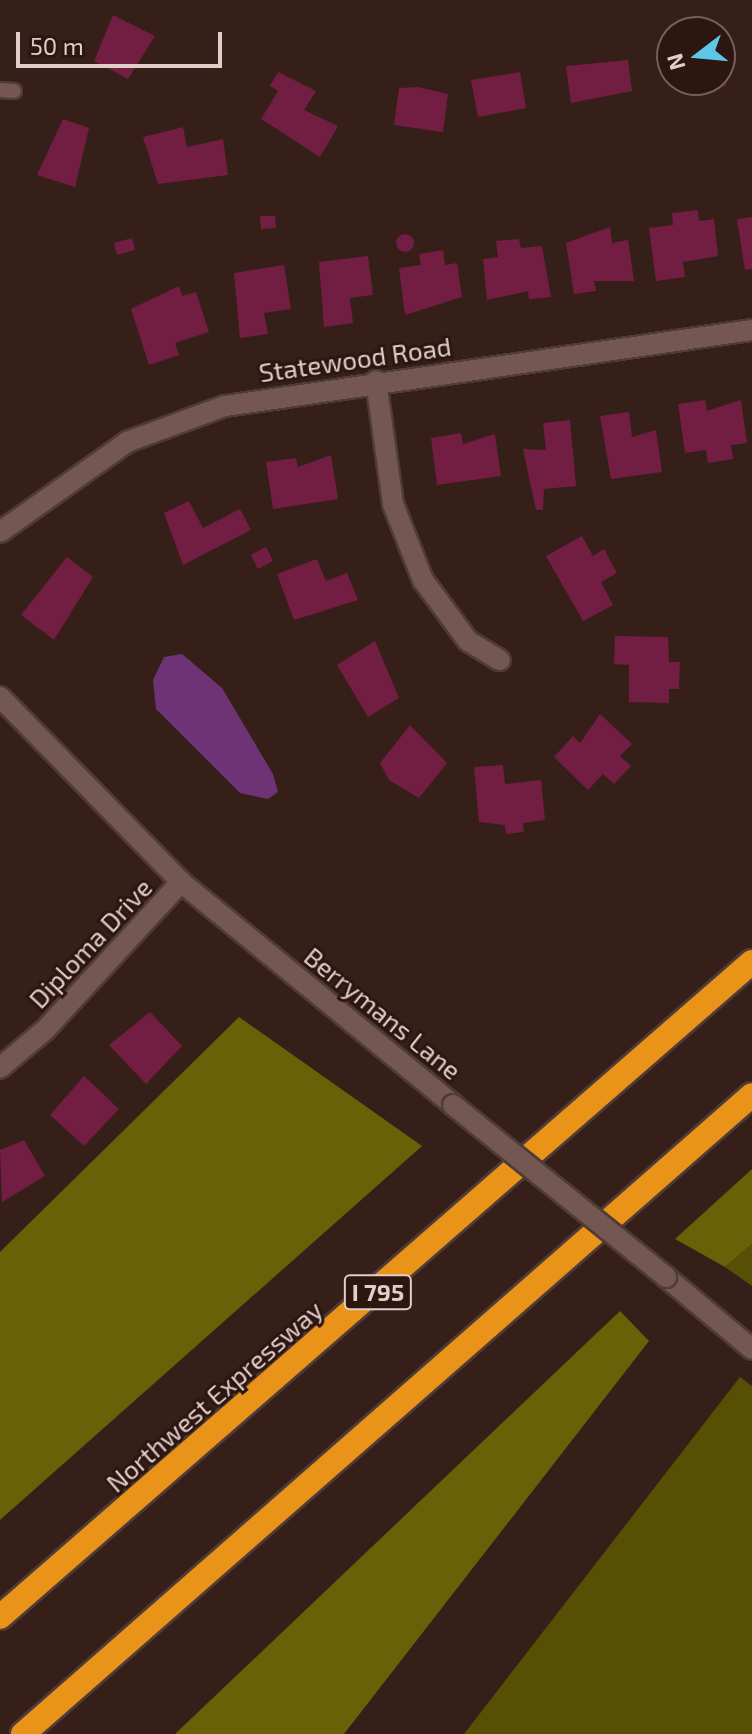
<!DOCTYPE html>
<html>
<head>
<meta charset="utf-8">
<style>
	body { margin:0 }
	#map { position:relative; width:752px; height:1734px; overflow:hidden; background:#371f19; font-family:"Exo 2",sans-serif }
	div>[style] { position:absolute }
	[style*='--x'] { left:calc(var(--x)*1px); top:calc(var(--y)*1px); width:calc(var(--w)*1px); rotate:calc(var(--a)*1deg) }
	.green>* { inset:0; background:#574f04 }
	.forest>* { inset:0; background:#696008 }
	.water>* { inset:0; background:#6e3374 }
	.building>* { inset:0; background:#721d42 }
	.round { border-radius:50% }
	.roads { filter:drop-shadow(2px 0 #4f3b37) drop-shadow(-2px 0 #4f3b37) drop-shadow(0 2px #4f3b37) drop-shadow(0 -2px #4f3b37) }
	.service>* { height:14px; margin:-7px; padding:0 7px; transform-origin:7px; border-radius:7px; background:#745750 }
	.minor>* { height:20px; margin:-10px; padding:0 10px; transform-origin:10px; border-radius:10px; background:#745750 }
	.tertiary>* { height:20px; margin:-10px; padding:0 10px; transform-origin:10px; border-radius:10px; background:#745750 }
	.motorway>* { height:24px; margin:-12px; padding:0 12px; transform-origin:12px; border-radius:12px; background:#e99418 }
	.bridges { filter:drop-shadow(2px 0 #4f3b37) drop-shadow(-2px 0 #4f3b37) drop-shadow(0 2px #4f3b37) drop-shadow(0 -2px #4f3b37) }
	.tertiary-bridge>* { height:20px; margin:-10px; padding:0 10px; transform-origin:10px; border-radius:10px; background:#745750 }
	span { translate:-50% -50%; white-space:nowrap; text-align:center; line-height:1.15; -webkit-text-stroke:6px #2d1510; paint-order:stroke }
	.shield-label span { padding:2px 6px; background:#2d1510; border:2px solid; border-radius:6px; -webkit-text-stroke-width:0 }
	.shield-label { font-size:24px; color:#dfceca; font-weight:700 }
	.street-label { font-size:26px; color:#dfceca }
	.north { position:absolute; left:656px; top:16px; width:80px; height:80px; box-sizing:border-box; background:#2d1510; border:2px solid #745f5a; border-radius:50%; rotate:254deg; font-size:22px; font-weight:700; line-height:32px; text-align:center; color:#dfceca }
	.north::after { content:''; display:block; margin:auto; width:28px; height:36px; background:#5cc7e7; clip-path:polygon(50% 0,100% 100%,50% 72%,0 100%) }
	.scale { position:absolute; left:16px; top:32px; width:206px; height:36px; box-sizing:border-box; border:4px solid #dfceca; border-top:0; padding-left:10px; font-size:24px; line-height:28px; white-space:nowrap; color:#dfceca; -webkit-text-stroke:6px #2d1510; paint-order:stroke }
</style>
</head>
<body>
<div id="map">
	<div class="green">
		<i style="clip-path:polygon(752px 1244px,752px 1286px,725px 1267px)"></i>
		<i style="clip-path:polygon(740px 1377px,752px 1386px,752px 1734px,464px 1734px)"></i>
	</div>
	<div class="forest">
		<i style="clip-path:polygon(239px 1017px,422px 1146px,0 1520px,0 1252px)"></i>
		<i style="clip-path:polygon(752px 1169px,752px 1244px,725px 1267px,675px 1239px)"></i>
		<i style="clip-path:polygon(620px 1311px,649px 1341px,344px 1734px,175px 1734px)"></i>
	</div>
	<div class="water">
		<i style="clip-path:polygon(182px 654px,222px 688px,273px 774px,278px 792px,268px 799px,240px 793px,156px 709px,153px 680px,164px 657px)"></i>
	</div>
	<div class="building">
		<i style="clip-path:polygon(113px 15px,155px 36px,128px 79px,94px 61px)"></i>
		<i style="clip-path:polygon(722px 58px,726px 86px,677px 91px,675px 80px,720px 80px)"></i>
		<i style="clip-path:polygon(628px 60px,632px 91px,571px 103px,566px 66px)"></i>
		<i style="clip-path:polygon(278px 72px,316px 91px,304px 110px,338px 126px,320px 157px,261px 119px,278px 91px,270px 86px)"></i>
		<i style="clip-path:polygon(520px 72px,526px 108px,478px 117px,471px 80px)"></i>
		<i style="clip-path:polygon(418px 87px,448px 94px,443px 132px,394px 125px,399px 88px)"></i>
		<i style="clip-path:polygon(63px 119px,89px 128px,75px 187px,37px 175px)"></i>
		<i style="clip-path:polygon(183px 127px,187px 147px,223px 139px,228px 175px,158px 184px,143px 137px)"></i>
		<i style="clip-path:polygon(698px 210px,699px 221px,714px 219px,718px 256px,683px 262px,685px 277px,656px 281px,649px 228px,673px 225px,672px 213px)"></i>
		<i style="clip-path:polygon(260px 216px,275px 216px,276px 228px,261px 229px)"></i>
		<i style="clip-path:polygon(752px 217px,752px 269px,745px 270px,737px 219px)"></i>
		<i style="clip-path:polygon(610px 227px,612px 243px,628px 240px,634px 281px,594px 281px,596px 291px,574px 294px,566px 243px)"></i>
		<i class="round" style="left:396px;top:234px;width:18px;height:18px"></i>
		<i style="clip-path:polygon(132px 238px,135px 250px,117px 255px,114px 243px)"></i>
		<i style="clip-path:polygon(519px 239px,521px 248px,542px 246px,551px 297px,529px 299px,528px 291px,487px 300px,483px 259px,498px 257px,496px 241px)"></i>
		<i style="clip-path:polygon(443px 250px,445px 265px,457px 263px,462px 297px,405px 315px,399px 268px,421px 265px,419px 254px)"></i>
		<i style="clip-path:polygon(368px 256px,373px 295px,350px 298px,353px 323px,324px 327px,319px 262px)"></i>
		<i style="clip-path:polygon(284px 265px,291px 309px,264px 313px,268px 334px,240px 338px,234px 273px)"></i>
		<i style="clip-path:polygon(179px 286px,182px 296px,196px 292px,209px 332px,175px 343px,179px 355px,149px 365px,131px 309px)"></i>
		<i style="clip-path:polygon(705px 400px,707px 411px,741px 400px,747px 443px,731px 445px,733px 459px,708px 463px,706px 450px,685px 453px,678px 404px)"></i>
		<i style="clip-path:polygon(629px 412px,632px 437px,656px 430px,662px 472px,611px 479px,600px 416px)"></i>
		<i style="clip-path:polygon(570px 420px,576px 486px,544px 489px,543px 510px,536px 510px,523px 449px,546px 450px,543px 423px)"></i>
		<i style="clip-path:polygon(461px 433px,463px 444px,495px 434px,501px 476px,437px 485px,431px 438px)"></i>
		<i style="clip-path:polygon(331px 455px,338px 499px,273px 509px,266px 462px,296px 458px,298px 467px)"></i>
		<i style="clip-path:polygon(189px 501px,203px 528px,240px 509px,251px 530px,183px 565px,164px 513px)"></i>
		<i style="clip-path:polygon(582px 536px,593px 556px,604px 549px,617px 573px,601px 582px,613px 605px,583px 621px,546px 556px)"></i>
		<i style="clip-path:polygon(266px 547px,273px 561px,258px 569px,251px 555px)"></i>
		<i style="clip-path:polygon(67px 557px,93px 577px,54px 640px,21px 615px)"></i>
		<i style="clip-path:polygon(317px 559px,326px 581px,347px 573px,358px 600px,294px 620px,277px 574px)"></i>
		<i style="clip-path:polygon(615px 636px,668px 637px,669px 662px,680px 662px,679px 689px,669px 689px,669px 703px,629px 702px,629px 665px,614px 664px)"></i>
		<i style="clip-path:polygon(375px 641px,399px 698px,368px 717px,337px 665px)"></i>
		<i style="clip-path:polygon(600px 714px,632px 744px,620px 756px,631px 766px,614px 784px,603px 774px,588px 790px,554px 757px,573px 736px,580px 743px)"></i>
		<i style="clip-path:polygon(410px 725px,447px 763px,419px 798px,389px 780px,380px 763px)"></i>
		<i style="clip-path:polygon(503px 765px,505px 784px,541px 780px,545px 820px,523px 823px,524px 832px,506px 834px,505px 825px,479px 822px,474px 767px)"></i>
		<i style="clip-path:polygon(150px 1012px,182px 1046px,146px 1084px,109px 1045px)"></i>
		<i style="clip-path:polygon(84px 1076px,119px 1109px,84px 1146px,50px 1115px)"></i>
		<i style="clip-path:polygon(24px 1140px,45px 1176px,2px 1202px,0 1150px)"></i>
	</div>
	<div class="roads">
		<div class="service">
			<i style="--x:0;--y:90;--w:14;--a:4"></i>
		</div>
		<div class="minor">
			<i style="--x:376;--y:381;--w:124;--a:82.1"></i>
			<i style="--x:393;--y:504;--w:82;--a:68.5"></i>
			<i style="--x:423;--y:580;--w:76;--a:53.6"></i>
			<i style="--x:468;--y:641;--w:37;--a:31"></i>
			<i style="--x:0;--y:532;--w:156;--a:-35.3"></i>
			<i style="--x:127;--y:442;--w:104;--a:-20.2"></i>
			<i style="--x:225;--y:406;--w:532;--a:-8.21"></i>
			<i style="--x:0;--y:1068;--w:59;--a:-40.2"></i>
			<i style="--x:45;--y:1030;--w:201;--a:-47.4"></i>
		</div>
		<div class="tertiary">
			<i style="--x:0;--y:697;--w:259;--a:45.6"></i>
			<i style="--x:181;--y:882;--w:352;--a:39.3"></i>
			<i style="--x:666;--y:1277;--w:112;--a:39.9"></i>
		</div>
		<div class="motorway">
			<i style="--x:0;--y:1617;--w:997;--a:-41.06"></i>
			<i style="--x:23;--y:1734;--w:969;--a:-41.24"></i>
		</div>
	</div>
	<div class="bridges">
		<div class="tertiary-bridge">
			<i style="--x:453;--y:1105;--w:274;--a:38.9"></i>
		</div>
	</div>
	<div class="shield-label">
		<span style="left:378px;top:1292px">I 795</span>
	</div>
	<div class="street-label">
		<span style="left:355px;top:359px;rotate:-8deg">Statewood Road</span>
		<span style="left:90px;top:943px;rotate:-47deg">Diploma Drive</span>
		<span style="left:383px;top:1013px;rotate:39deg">Berrymans Lane</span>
		<span style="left:214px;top:1396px;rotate:-41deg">Northwest Expressway</span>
	</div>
	<div class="north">N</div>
	<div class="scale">50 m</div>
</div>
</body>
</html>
